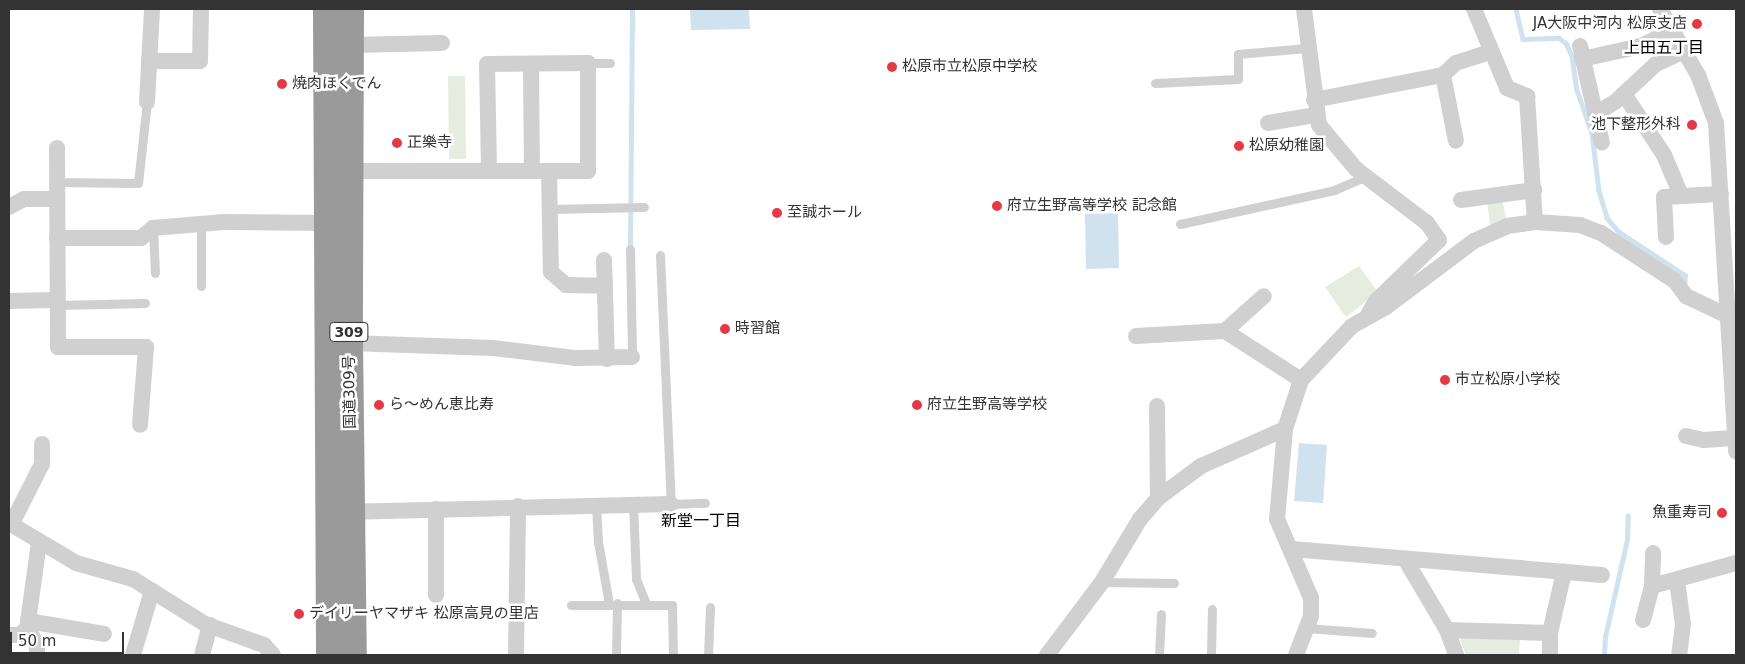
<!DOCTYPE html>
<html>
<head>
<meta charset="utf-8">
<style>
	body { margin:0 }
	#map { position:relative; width:1745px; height:664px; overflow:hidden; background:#fff; font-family:"DejaVu Sans","Noto Sans JP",sans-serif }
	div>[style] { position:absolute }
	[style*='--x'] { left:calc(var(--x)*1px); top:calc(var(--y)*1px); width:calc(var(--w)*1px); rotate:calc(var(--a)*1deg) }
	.green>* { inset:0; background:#e6ecdf }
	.water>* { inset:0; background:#cfe2ee }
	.stream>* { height:4.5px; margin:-2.25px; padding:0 2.25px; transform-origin:2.25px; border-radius:2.25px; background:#cfe2ee }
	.lane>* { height:9px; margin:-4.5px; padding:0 4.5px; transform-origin:4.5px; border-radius:4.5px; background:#d0d0d0 }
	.street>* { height:16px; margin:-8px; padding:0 8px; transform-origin:8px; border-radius:8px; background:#d0d0d0 }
	.highway>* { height:28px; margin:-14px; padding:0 14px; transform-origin:14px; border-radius:14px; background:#9a9a9a }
	.dots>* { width:14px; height:14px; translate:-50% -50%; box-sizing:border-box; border:2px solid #fff; border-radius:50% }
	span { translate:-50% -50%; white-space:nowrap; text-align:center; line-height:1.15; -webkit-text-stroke:5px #fff; paint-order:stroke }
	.shield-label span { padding:1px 4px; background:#fff; border:1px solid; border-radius:4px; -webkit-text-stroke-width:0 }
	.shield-label { font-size:14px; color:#333; font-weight:700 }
	.poi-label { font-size:15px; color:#333 }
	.right { translate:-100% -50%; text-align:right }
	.left { translate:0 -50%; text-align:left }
	.street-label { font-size:15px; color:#333 }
	.neighbourhood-label { font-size:16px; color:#000 }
	.frame { position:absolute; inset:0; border:10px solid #333; pointer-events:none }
	.scale { position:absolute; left:10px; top:632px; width:114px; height:22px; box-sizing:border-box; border:2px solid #333; border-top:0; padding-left:6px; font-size:15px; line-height:18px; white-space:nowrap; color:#333; -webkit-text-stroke:4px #fff; paint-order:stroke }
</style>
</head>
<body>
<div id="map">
	<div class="green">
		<i style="clip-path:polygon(448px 76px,465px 76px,466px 159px,449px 159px)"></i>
		<i style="clip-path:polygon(1502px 199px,1507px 222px,1490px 225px,1487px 200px)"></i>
		<i style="clip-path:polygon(1359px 266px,1378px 292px,1346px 317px,1325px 287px)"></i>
		<i style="clip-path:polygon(1463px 634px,1520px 639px,1519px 655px,1466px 655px,1460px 640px)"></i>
	</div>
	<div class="water">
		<i style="clip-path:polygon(690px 9px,749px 9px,750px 29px,691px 30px)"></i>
		<i style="clip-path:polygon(1118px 213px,1119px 268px,1086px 269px,1085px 214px)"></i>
		<i style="clip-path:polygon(1299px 443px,1327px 445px,1323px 503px,1294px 501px)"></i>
	</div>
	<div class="stream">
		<i style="--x:1516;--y:9;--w:31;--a:77"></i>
		<i style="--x:1523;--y:39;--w:36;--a:-2"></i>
		<i style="--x:1559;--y:38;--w:9;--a:36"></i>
		<i style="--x:1566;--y:43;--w:14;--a:65"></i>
		<i style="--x:1572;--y:56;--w:34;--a:82"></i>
		<i style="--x:1577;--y:90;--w:46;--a:70.8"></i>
		<i style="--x:1592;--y:133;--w:58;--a:83.1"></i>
		<i style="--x:1599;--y:191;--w:28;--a:73"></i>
		<i style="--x:1607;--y:218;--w:18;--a:49"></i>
		<i style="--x:1619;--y:232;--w:79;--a:33.1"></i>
		<i style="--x:1685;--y:275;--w:11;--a:90"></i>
		<i style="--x:630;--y:245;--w:236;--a:-89.5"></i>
		<i style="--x:1604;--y:655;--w:18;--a:-87"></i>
		<i style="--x:1605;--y:637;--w:100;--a:-77.3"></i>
		<i style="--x:1627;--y:539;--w:23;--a:-88"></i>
	</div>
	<div class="lane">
		<i style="--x:588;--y:63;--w:22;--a:0"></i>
		<i style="--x:1155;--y:83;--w:83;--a:-2.8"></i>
		<i style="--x:1238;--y:79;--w:25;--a:-90"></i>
		<i style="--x:1238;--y:54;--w:69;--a:-5"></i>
		<i style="--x:56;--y:182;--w:82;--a:0.7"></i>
		<i style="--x:138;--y:183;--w:81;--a:-83.7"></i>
		<i style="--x:550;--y:209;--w:94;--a:-1.2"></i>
		<i style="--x:201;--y:224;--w:62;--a:90"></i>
		<i style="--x:1180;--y:224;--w:158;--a:-12.4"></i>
		<i style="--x:1334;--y:190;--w:34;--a:-23"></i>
		<i style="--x:153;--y:228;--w:45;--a:87.5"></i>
		<i style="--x:630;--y:249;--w:108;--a:88.9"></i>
		<i style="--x:660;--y:255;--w:249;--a:87.5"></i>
		<i style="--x:671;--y:504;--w:34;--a:-2"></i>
		<i style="--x:57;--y:305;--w:88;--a:-1.3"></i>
		<i style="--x:633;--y:504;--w:75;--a:87.7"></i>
		<i style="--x:636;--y:579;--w:27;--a:68"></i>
		<i style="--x:596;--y:505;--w:37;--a:87"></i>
		<i style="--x:598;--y:542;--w:63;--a:79.9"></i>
		<i style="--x:1102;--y:582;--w:72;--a:0.8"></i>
		<i style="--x:571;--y:605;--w:101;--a:0"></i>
		<i style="--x:672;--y:605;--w:50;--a:88.9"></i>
		<i style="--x:1307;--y:628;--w:65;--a:4.4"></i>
		<i style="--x:616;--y:655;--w:52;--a:-88.9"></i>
		<i style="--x:708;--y:655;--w:48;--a:-87.6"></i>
		<i style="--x:1159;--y:655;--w:41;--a:-87.2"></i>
		<i style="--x:1211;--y:655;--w:46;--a:-88.8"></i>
	</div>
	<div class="street">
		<i style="--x:1304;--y:9;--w:117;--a:82.6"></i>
		<i style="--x:1319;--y:125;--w:57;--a:49.9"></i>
		<i style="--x:1356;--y:169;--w:89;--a:37.3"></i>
		<i style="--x:1427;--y:223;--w:21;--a:55"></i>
		<i style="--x:1439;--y:240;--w:88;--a:135.9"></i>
		<i style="--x:1376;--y:301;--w:14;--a:120"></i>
		<i style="--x:1474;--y:9;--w:86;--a:67.3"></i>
		<i style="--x:1507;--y:88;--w:22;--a:22"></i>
		<i style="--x:1527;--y:96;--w:126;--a:86.4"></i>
		<i style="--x:1660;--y:9;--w:76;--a:60.1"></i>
		<i style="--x:1698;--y:75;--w:51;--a:69.4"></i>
		<i style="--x:1716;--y:123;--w:329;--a:86.5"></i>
		<i style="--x:350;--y:45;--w:92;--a:-1.2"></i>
		<i style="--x:1580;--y:46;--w:99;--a:77.2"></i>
		<i style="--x:1582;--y:59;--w:60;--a:-12.4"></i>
		<i style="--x:1641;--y:46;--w:34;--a:-26"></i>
		<i style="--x:149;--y:61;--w:51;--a:0"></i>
		<i style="--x:200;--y:61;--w:52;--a:-88.9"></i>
		<i style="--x:531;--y:64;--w:107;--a:89.5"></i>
		<i style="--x:1443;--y:75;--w:67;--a:78.9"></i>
		<i style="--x:1624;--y:94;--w:73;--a:56.7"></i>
		<i style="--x:1664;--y:155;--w:43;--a:67"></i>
		<i style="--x:1314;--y:100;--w:131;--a:-11"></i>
		<i style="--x:1443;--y:75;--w:18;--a:-43"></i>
		<i style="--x:1456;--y:63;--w:36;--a:-18"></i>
		<i style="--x:147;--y:102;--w:93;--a:-86.9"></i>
		<i style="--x:1595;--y:114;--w:23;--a:-31"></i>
		<i style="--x:1615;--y:102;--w:56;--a:-42.8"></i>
		<i style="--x:1656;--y:64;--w:31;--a:-25"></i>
		<i style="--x:1268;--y:123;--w:49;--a:-9.5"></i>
		<i style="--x:57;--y:148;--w:199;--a:89.7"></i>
		<i style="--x:58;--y:347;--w:88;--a:0"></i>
		<i style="--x:146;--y:347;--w:78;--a:94.4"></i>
		<i style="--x:349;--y:171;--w:239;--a:0"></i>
		<i style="--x:588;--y:171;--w:108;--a:-90"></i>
		<i style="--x:588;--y:63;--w:101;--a:179.4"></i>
		<i style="--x:487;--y:64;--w:107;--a:88.9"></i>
		<i style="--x:549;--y:171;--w:101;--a:88.9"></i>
		<i style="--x:551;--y:272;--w:20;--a:41"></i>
		<i style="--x:566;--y:285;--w:39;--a:1"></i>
		<i style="--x:1461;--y:200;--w:74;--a:-7.8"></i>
		<i style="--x:9;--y:207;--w:17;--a:-28"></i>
		<i style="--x:24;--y:199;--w:32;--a:0"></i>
		<i style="--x:1666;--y:237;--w:40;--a:-92.9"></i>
		<i style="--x:1664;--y:197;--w:57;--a:-3"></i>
		<i style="--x:57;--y:238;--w:84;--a:0"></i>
		<i style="--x:141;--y:238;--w:16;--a:-40"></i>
		<i style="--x:153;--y:228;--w:71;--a:-4.8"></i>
		<i style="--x:224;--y:222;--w:104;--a:0.6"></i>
		<i style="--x:604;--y:260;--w:99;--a:88.3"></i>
		<i style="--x:9;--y:301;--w:48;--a:-1.2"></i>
		<i style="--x:1225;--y:331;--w:52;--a:-41.9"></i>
		<i style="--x:1136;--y:336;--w:89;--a:-3.2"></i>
		<i style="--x:1225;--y:331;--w:90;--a:32.8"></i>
		<i style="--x:349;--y:343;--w:144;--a:2"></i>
		<i style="--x:493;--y:348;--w:84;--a:6.9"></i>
		<i style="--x:576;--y:358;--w:56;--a:-1"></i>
		<i style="--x:1157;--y:406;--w:92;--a:89.4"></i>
		<i style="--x:1686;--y:436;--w:18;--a:13"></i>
		<i style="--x:1704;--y:440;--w:31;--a:-4"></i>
		<i style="--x:436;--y:509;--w:86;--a:90"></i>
		<i style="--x:343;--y:512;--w:328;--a:-1.4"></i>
		<i style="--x:9;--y:523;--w:78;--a:30.8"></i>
		<i style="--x:76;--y:563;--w:59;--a:15.7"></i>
		<i style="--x:133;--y:579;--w:85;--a:32"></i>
		<i style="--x:205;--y:624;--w:63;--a:19.6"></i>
		<i style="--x:264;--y:645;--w:13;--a:48"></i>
		<i style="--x:11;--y:525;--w:68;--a:-63.1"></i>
		<i style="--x:42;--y:464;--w:20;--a:-90"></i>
		<i style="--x:1292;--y:549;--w:311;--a:4.8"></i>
		<i style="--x:1405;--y:559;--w:82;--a:59.4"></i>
		<i style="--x:1447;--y:630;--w:27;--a:70"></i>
		<i style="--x:1677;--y:581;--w:43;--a:82.1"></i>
		<i style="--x:1683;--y:624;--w:31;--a:97"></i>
		<i style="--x:1652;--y:586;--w:87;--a:-15.3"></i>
		<i style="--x:1643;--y:620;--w:35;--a:-75"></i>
		<i style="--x:1652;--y:586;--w:33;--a:-88"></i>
		<i style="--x:28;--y:621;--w:77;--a:9.7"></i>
		<i style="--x:1447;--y:630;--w:103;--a:1.7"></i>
		<i style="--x:9;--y:635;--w:10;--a:0"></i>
		<i style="--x:19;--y:635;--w:10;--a:-37"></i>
		<i style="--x:37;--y:655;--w:12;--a:-90"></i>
		<i style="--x:37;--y:643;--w:17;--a:-126"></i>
		<i style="--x:27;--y:629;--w:87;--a:-82.1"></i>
		<i style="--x:133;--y:655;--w:67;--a:-73.5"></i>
		<i style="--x:202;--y:655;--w:31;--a:-75"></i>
		<i style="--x:516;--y:655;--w:149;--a:-89.2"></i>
		<i style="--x:1047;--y:655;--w:91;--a:-53"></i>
		<i style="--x:1102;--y:582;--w:74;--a:-58.9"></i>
		<i style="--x:1140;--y:519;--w:28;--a:-49"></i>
		<i style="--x:1158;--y:498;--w:54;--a:-36.7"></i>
		<i style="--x:1201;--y:466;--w:92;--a:-23.8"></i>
		<i style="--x:1296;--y:655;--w:42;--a:-69"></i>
		<i style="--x:1311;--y:616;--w:18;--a:-90"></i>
		<i style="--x:1311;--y:598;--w:86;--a:-113.3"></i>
		<i style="--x:1277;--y:519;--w:90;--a:-84.9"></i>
		<i style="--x:1285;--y:429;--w:52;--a:-71.9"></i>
		<i style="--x:1301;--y:380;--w:74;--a:-46.6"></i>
		<i style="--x:1352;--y:326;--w:39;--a:-29"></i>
		<i style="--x:1386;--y:307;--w:110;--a:-36.9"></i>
		<i style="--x:1474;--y:241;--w:36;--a:-24"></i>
		<i style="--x:1507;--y:226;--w:28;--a:-8"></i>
		<i style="--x:1535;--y:222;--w:45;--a:3.8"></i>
		<i style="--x:1580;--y:225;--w:22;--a:21"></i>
		<i style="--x:1601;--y:233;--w:88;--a:33"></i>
		<i style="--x:1675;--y:281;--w:19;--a:54"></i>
		<i style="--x:1686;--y:296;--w:47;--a:25.5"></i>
		<i style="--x:1550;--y:655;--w:22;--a:-90"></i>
		<i style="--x:1550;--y:633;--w:63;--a:-77.1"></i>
	</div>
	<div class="highway">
		<i style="--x:327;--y:9;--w:646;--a:89.73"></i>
		<i style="--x:350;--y:9;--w:334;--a:90.2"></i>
		<i style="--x:349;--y:343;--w:312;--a:89.3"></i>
	</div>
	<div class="dots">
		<i style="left:1697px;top:24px;background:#e63946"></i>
		<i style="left:892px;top:67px;background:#e63946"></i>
		<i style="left:282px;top:84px;background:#e63946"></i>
		<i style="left:1692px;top:125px;background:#e63946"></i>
		<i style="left:397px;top:143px;background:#e63946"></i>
		<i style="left:1239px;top:146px;background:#e63946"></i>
		<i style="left:997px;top:206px;background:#e63946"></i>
		<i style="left:777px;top:213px;background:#e63946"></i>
		<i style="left:725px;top:329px;background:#e63946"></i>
		<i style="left:1445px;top:380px;background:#e63946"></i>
		<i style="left:379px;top:405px;background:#e63946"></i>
		<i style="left:917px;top:405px;background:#e63946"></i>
		<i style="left:1722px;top:513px;background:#e63946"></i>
		<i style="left:299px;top:614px;background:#e63946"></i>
	</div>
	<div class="shield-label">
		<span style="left:349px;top:332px">309</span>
	</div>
	<div class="poi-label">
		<span class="right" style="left:1687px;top:24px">JA大阪中河内 松原支店</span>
		<span class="left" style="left:902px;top:67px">松原市立松原中学校</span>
		<span class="left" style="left:292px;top:84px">焼肉ほくでん</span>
		<span class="right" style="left:1681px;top:125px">池下整形外科</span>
		<span class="left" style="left:407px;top:143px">正樂寺</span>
		<span class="left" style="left:1249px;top:146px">松原幼稚園</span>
		<span class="left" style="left:1007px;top:206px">府立生野高等学校 記念館</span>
		<span class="left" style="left:787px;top:213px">至誠ホール</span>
		<span class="left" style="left:735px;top:329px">時習館</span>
		<span class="left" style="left:1455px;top:380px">市立松原小学校</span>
		<span class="left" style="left:389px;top:405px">ら～めん恵比寿</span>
		<span class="left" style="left:927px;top:405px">府立生野高等学校</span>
		<span class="right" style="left:1712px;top:513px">魚重寿司</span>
		<span class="left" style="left:309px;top:614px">デイリーヤマザキ 松原高見の里店</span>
	</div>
	<div class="street-label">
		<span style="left:350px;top:392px;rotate:-91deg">国道309号</span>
	</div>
	<div class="neighbourhood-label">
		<span style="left:1664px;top:48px">上田五丁目</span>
		<span style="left:701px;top:521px">新堂一丁目</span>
	</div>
	<div class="frame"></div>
	<div class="scale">50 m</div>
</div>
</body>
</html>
